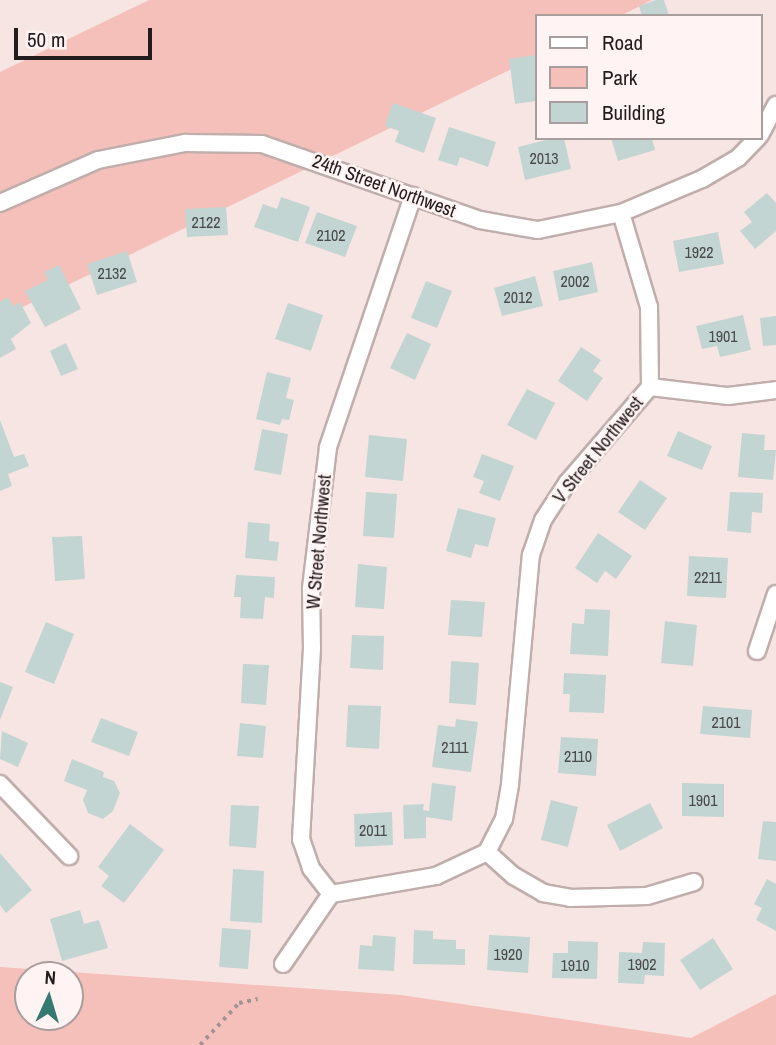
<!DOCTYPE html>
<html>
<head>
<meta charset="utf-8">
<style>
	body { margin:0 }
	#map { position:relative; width:776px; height:1045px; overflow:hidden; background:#f7e5e3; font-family:"Archivo Narrow",sans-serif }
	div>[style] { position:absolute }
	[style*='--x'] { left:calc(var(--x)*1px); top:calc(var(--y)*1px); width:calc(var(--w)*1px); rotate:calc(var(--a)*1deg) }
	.green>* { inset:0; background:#f5bfba }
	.building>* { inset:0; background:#c3d5d2 }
	.path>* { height:3.5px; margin-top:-1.75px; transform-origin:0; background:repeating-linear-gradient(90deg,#a19492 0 3.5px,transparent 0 8.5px) }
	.roads { filter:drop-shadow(2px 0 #bfaeac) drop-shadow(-2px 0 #bfaeac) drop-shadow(0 2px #bfaeac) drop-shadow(0 -2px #bfaeac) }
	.minor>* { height:16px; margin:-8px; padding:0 8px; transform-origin:8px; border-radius:8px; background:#fff }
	span { translate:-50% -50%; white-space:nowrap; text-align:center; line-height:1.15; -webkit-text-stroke:5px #fff4f3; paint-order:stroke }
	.number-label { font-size:16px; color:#4b4a4a }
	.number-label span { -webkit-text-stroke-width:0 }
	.street-label { font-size:19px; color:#231c1c }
	.legend { position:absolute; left:535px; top:14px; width:228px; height:126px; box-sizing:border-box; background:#fff4f3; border:2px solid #a79e9d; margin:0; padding:9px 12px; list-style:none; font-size:21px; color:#231c1c }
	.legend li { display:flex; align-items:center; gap:14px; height:35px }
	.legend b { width:35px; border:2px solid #a79e9d }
	.north { position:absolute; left:14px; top:961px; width:70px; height:70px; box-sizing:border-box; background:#fff4f3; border:2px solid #a79e9d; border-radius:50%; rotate:4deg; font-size:19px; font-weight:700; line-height:28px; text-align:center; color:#231c1c }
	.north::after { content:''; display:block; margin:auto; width:24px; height:32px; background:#347a71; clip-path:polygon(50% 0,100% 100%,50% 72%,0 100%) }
	.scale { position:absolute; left:14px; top:28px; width:138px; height:32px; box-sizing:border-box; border:4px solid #231c1c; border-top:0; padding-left:9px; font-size:21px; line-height:24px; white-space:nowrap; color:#231c1c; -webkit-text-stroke:5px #fff4f3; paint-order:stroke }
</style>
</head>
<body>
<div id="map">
	<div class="green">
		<i style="clip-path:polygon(149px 0,652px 0,620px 16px,536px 16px,536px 57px,0 318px,0 72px)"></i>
		<i style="clip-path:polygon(evenodd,0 967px,401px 995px,691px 1038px,776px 994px,776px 1045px,0 1045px,0 967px,28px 975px,70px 975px,70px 1017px,28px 1017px,28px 975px)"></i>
	</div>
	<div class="building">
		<i style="clip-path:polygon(656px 0,664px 0,669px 16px,642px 16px,639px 6px)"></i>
		<i style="clip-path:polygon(536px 55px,536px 101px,515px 104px,509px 59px)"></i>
		<i style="clip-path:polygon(393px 103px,436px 118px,424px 153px,395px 142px,399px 131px,385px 126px)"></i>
		<i style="clip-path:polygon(449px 127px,496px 142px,488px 167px,460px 157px,457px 166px,438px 160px)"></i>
		<i style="clip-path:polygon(554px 138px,564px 138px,571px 169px,525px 180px,518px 147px)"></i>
		<i style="clip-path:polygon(611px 138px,652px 138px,655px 150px,618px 161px)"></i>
		<i style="clip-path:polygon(767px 193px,776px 203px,776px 231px,755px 249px,740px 231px,752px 222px,744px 212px)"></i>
		<i style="clip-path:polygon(281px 197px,310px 207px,298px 242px,254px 227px,263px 204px,277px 209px)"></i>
		<i style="clip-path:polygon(226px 207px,228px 235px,187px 237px,185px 209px)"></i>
		<i style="clip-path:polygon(317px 212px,357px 226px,345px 257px,305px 243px)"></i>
		<i style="clip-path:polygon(718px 232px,724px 264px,679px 272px,673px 241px)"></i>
		<i style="clip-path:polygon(127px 251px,137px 282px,97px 295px,87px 264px)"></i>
		<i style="clip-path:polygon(592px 262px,598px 292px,559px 301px,553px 271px)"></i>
		<i style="clip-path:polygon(59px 265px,81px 309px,45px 327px,25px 291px,48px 280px,44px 272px)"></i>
		<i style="clip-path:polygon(535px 276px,543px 306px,502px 316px,494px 288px)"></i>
		<i style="clip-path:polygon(426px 281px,452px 291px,437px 328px,411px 318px)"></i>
		<i style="clip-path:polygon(8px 297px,13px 306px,20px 302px,31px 323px,11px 339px,16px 349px,0 358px,0 302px)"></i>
		<i style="clip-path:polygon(288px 303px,323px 315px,311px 351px,275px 339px)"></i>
		<i style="clip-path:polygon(743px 315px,751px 350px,720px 357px,717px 346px,702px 349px,696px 326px)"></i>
		<i style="clip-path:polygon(776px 316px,776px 345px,763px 346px,760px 318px)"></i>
		<i style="clip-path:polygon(407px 333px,431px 344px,415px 380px,390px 368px)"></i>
		<i style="clip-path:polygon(66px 343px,78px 369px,61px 376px,50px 351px)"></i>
		<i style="clip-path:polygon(581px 347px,601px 360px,593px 371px,603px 378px,587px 401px,558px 381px)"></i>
		<i style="clip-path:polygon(267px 372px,291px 378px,286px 398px,294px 400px,289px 420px,282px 419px,280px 425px,256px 419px)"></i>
		<i style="clip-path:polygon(527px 389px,555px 403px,536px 440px,507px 425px)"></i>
		<i style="clip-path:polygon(0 420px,14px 457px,24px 454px,29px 466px,8px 474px,12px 486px,0 491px)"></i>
		<i style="clip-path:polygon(262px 429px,288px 434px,281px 475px,254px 470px)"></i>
		<i style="clip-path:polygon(678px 431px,712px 446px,702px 470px,667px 456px)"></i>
		<i style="clip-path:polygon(742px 433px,765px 435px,764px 450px,776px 450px,773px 480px,738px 477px)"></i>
		<i style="clip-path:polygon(369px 435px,407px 439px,403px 481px,365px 477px)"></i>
		<i style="clip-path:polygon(482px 454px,514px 466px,500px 501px,479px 493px,484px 481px,473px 477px)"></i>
		<i style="clip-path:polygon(640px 480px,667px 498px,645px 530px,618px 512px)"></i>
		<i style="clip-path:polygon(366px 492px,397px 494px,394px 538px,363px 536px)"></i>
		<i style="clip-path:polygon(730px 492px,763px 493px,762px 513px,752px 512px,751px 533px,727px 531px)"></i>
		<i style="clip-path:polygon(458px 508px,496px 518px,488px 547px,475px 544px,471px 558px,446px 551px)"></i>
		<i style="clip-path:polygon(248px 522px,270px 524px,269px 541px,279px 542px,277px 561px,245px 558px)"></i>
		<i style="clip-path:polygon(598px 533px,632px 556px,616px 579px,605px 571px,597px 583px,575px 568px)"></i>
		<i style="clip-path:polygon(82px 536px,85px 579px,55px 581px,52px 537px)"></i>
		<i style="clip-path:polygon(689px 556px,728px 558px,726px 598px,687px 596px)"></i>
		<i style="clip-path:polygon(358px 564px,387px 567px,384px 609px,355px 607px)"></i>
		<i style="clip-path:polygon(236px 575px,275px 577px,274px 598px,265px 597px,263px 619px,240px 618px,241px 597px,234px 597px)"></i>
		<i style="clip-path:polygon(451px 600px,485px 602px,482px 637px,448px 635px)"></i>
		<i style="clip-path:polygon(585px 609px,610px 610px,608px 656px,570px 654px,572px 623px,584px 624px)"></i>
		<i style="clip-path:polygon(665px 621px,697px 625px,693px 666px,661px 663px)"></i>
		<i style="clip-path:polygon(46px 622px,74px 634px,54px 684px,25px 672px)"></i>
		<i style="clip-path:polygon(352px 635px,384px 636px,383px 670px,350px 668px)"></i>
		<i style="clip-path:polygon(451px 661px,479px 663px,476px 705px,449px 703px)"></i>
		<i style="clip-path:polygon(243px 664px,269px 665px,266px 705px,241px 703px)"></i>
		<i style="clip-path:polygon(564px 673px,606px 675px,604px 713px,569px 712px,570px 694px,563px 694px)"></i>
		<i style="clip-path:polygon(0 682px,13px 687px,0 720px)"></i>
		<i style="clip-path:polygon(348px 705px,381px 706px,379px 749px,346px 747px)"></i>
		<i style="clip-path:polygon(703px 706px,752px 710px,750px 738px,700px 734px)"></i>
		<i style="clip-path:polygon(101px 718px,138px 732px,129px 756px,91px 742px)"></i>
		<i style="clip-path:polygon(456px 719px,478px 722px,471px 772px,432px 767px,438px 725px,455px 727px)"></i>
		<i style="clip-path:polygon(240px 723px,266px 726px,263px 758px,237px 756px)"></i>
		<i style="clip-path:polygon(2px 731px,28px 743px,18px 767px,0 759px)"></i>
		<i style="clip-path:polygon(561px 737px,598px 739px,596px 776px,558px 773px)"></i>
		<i style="clip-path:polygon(72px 759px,104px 772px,103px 777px,114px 781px,120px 793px,113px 811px,103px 819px,88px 813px,83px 800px,87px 790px,64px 781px)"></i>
		<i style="clip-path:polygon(432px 783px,456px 786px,452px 821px,426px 817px,426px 838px,404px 839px,403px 805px,424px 804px,423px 810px,429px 811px)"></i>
		<i style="clip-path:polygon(682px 783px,724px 784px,724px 817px,682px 816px)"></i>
		<i style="clip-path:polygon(551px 800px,578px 807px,568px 847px,541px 840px)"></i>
		<i style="clip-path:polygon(650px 803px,663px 828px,620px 851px,607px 825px)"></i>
		<i style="clip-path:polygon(231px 805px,259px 806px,256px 848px,229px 846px)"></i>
		<i style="clip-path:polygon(392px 812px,393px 845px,355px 847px,354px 814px)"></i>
		<i style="clip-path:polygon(763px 821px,776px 822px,776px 861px,758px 859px)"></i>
		<i style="clip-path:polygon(130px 824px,164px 850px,124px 903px,101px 886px,109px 876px,98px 867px)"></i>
		<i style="clip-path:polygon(0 853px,32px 890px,6px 913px,0 905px)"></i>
		<i style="clip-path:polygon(233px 869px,264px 871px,262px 923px,230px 921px)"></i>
		<i style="clip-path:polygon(767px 879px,776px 884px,776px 931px,756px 920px,762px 908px,754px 904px)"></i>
		<i style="clip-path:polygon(80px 910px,84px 924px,99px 920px,108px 948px,62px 961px,50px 919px)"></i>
		<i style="clip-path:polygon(222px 928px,251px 930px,248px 969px,219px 967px)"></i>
		<i style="clip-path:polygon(414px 930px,433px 931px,433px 939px,456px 940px,456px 949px,465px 949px,465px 965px,413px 964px)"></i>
		<i style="clip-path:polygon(373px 935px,396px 937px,394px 971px,358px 969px,360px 945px,372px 946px)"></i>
		<i style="clip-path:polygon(489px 935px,530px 937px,528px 973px,487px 970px)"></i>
		<i style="clip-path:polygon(713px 938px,733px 969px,700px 990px,680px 960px)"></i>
		<i style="clip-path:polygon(568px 941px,598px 942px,597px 979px,552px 978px,553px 953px,568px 953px)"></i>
		<i style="clip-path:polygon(643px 942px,665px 943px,664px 976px,645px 975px,644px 984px,618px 983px,619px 952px,642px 953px)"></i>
	</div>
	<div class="path">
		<i style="--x:200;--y:1045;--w:57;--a:-47.1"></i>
		<i style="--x:239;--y:1003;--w:19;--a:-12"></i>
	</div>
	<div class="roads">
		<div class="minor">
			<i style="--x:760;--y:135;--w:34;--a:-62"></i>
			<i style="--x:0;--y:203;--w:107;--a:-23.7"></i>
			<i style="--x:98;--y:160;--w:89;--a:-11.1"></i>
			<i style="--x:185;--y:143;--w:77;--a:0.7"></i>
			<i style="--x:262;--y:144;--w:231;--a:19.2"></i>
			<i style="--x:480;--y:220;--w:59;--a:9.8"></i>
			<i style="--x:538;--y:230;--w:85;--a:-11.6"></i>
			<i style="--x:621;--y:213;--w:88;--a:-22.8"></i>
			<i style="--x:702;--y:179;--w:42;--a:-30.3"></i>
			<i style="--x:738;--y:158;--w:28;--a:-46"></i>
			<i style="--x:650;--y:387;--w:79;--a:6.6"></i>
			<i style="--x:728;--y:396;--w:48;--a:-7.1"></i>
			<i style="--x:757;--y:651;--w:60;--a:-71.6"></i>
			<i style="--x:0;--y:784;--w:100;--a:46.2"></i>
			<i style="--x:487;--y:852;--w:37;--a:-63"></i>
			<i style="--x:504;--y:819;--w:36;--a:-80"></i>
			<i style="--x:510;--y:784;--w:230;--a:-84.8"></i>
			<i style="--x:531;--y:555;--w:37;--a:-71"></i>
			<i style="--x:543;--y:520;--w:44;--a:-57"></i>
			<i style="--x:567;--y:483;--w:127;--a:-49.2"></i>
			<i style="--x:650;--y:387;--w:80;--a:-90.7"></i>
			<i style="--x:649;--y:307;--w:98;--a:-106.6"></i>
			<i style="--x:331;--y:894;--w:33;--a:-128"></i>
			<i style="--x:311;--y:868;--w:31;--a:-109"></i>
			<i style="--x:301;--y:839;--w:190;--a:-86.7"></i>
			<i style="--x:312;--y:649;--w:61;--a:-90.9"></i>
			<i style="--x:311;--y:588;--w:142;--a:-83.1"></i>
			<i style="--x:328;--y:447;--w:265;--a:-71.3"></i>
			<i style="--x:283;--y:964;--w:85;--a:-55.6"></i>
			<i style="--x:331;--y:894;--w:107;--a:-9.7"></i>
			<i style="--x:436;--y:876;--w:56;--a:-25.2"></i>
			<i style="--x:487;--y:852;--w:36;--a:42"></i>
			<i style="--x:514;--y:876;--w:34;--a:30"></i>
			<i style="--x:543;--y:893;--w:27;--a:10"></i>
			<i style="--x:570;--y:898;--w:77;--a:-1.5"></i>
			<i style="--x:647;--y:896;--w:49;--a:-16.6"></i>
		</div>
	</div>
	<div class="number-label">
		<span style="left:544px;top:158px">2013</span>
		<span style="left:206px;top:222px">2122</span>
		<span style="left:331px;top:235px">2102</span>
		<span style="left:699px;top:252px">1922</span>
		<span style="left:112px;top:273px">2132</span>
		<span style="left:575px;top:281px">2002</span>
		<span style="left:518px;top:297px">2012</span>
		<span style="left:723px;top:336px">1901</span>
		<span style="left:708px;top:577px">2211</span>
		<span style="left:726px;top:722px">2101</span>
		<span style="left:455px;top:747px">2111</span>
		<span style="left:578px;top:756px">2110</span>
		<span style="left:703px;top:800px">1901</span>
		<span style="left:373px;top:830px">2011</span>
		<span style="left:508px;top:954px">1920</span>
		<span style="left:642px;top:964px">1902</span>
		<span style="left:575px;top:965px">1910</span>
	</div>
	<div class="street-label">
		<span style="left:384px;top:186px;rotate:20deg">24th Street Northwest</span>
		<span style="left:598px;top:450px;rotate:-51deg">V Street Northwest</span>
		<span style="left:319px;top:542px;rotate:-85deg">W Street Northwest</span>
	</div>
	<ul class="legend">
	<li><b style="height:9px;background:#fff"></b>Road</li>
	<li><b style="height:19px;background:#f5bfba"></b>Park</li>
	<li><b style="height:19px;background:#c3d5d2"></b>Building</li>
	</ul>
	<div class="north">N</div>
	<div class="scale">50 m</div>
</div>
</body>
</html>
